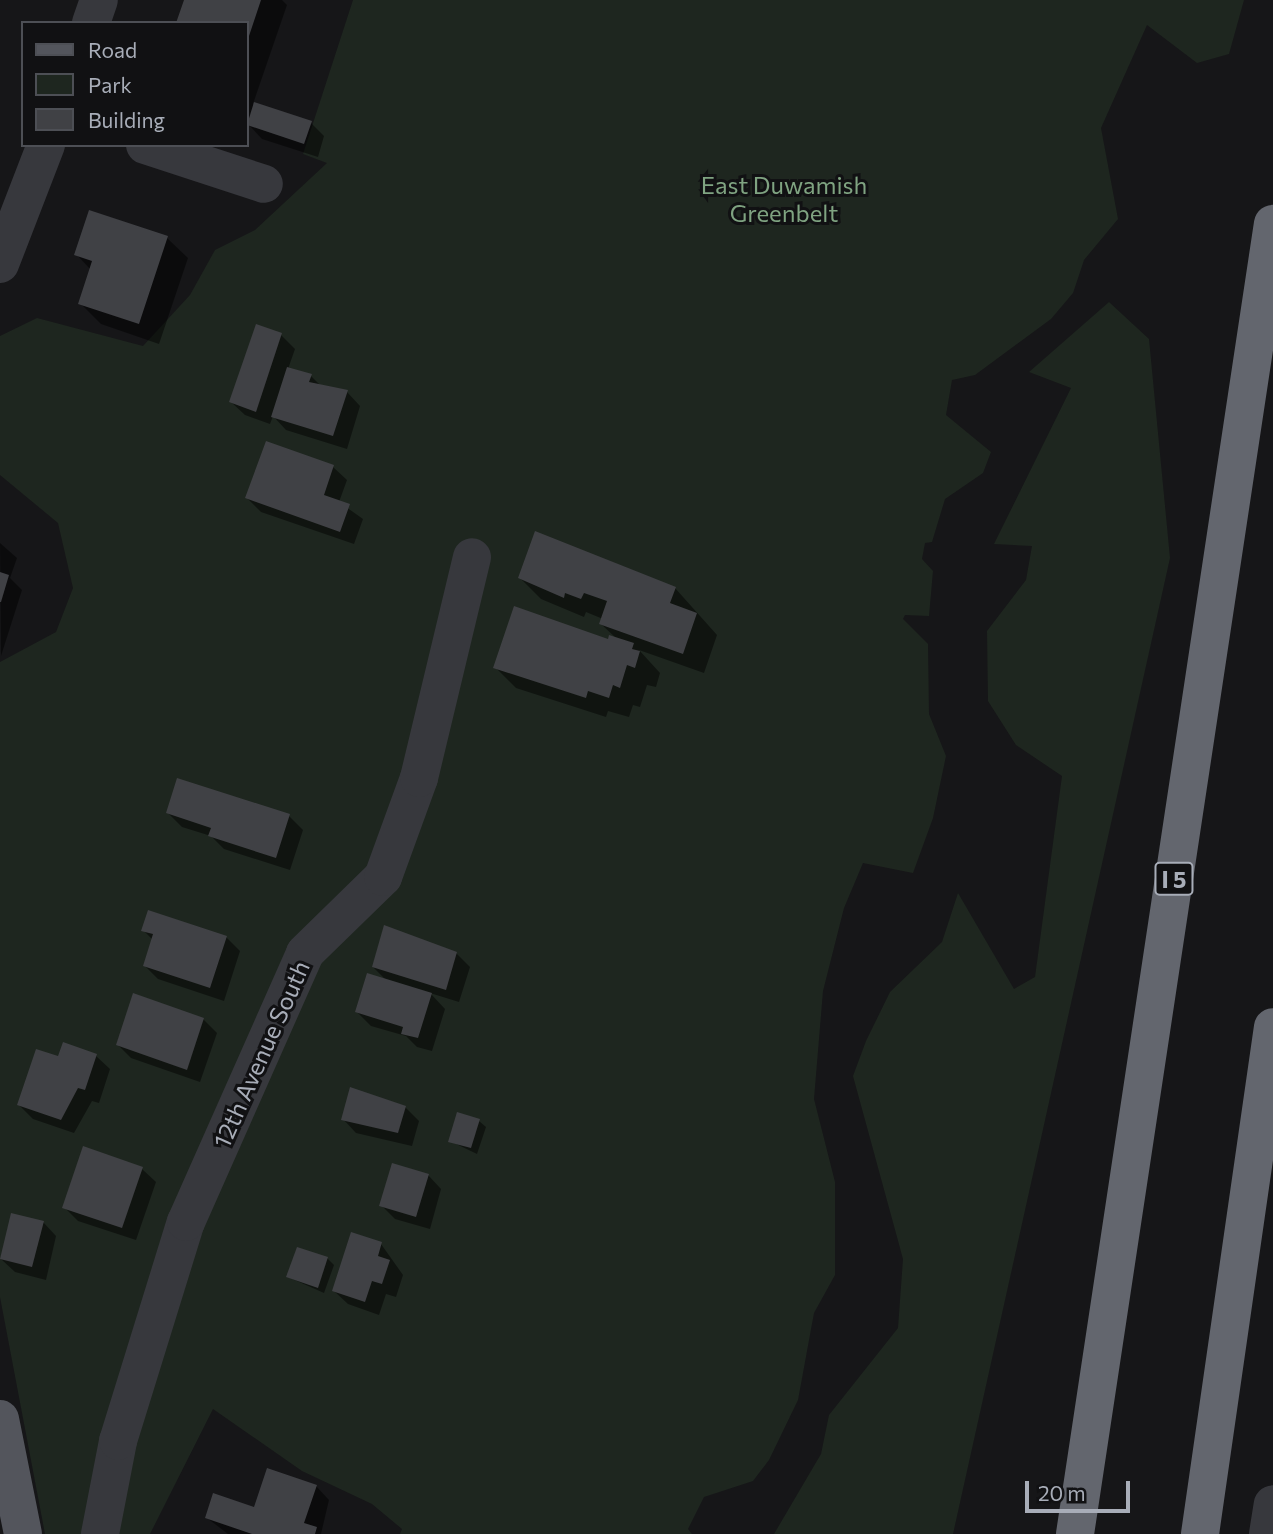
<!DOCTYPE html>
<html>
<head>
<meta charset="utf-8">
<style>
	body { margin:0 }
	#map { position:relative; width:1273px; height:1534px; overflow:hidden; background:#161618; font-family:Commissioner,sans-serif }
	div>[style] { position:absolute }
	[style*='--x'] { left:calc(var(--x)*1px); top:calc(var(--y)*1px); width:calc(var(--w)*1px); rotate:calc(var(--a)*1deg) }
	.green>* { inset:0; background:#1e261f }
	.shadow>* { inset:0; background:#0007 }
	.building>* { inset:0; background:#404145 }
	.minor>* { height:38px; margin:-19px; padding:0 19px; transform-origin:19px; border-radius:19px; background:#37383d }
	.major>* { height:38px; margin:-19px; padding:0 19px; transform-origin:19px; border-radius:19px; background:#53555c }
	.highway>* { height:38px; margin:-19px; padding:0 19px; transform-origin:19px; border-radius:19px; background:#63666e }
	span { translate:-50% -50%; white-space:nowrap; text-align:center; line-height:1.15; -webkit-text-stroke:6px #111113; paint-order:stroke }
	.shield-label span { padding:2px 5px; background:#111113; border:2px solid; border-radius:5px; -webkit-text-stroke-width:0 }
	.shield-label { font-size:23px; color:#a8adb8; font-weight:700 }
	.park-label { font-size:24px; color:#7fa381 }
	.street-label { font-size:24px; color:#a8adb8 }
	.legend { position:absolute; left:21px; top:21px; width:228px; height:126px; box-sizing:border-box; background:#111113; border:2px solid #4d4f55; margin:0; padding:9px 12px; list-style:none; font-size:21px; color:#a8adb8 }
	.legend li { display:flex; align-items:center; gap:14px; height:35px }
	.legend b { width:35px; border:2px solid #4d4f55 }
	.scale { position:absolute; left:1025px; top:1481px; width:105px; height:32px; box-sizing:border-box; border:4px solid #a8adb8; border-top:0; padding-left:9px; font-size:21px; line-height:24px; white-space:nowrap; color:#a8adb8; -webkit-text-stroke:5px #111113; paint-order:stroke }
</style>
</head>
<body>
<div id="map">
	<div class="green">
		<i style="clip-path:polygon(353px 0,1244px 0,1229px 54px,1197px 63px,1147px 25px,1101px 128px,1118px 219px,1084px 260px,1073px 293px,1051px 319px,975px 375px,952px 380px,946px 415px,991px 452px,983px 473px,945px 499px,932px 542px,925px 543px,922px 559px,933px 571px,929px 616px,905px 615px,903px 619px,928px 644px,929px 714px,946px 756px,933px 818px,913px 873px,863px 863px,844px 908px,823px 991px,814px 1099px,835px 1182px,835px 1275px,814px 1313px,798px 1400px,769px 1460px,753px 1481px,704px 1497px,688px 1529px,692px 1534px,400px 1534px,402px 1529px,372px 1504px,302px 1471px,213px 1409px,150px 1534px,45px 1534px,0 1297px,0 662px,56px 632px,73px 588px,58px 523px,0 475px,0 336px,37px 318px,143px 346px,190px 295px,215px 250px,255px 230px,327px 163px,303px 154px)"></i>
		<i style="clip-path:polygon(1109px 302px,1149px 339px,1170px 558px,953px 1534px,774px 1534px,821px 1454px,829px 1415px,898px 1328px,903px 1259px,853px 1076px,866px 1041px,890px 992px,942px 942px,958px 893px,1014px 989px,1035px 977px,1062px 776px,1016px 745px,988px 701px,987px 631px,1026px 580px,1032px 546px,994px 544px,1071px 388px,1029px 372px)"></i>
	</div>
	<div class="shadow">
		<i style="clip-path:polygon(186px 0,282px 0,287px 5px,253px 104px,311px 123px,324px 136px,318px 157px,262px 139px,247px 123px,247px 23px)"></i>
		<i style="clip-path:polygon(167px 238px,188px 258px,159px 344px,101px 324px,80px 303px,91px 270px,76px 254px)"></i>
		<i style="clip-path:polygon(257px 326px,281px 335px,295px 349px,288px 369px,311px 376px,321px 386px,347px 392px,360px 406px,347px 449px,286px 430px,273px 416px,270px 424px,245px 415px,231px 402px)"></i>
		<i style="clip-path:polygon(333px 467px,347px 480px,339px 502px,363px 519px,354px 544px,261px 512px,247px 498px)"></i>
		<i style="clip-path:polygon(0 543px,17px 558px,10px 578px,22px 590px,1px 656px)"></i>
		<i style="clip-path:polygon(520px 578px,675px 588px,717px 635px,704px 673px,639px 650px,660px 673px,656px 687px,647px 685px,640px 707px,633px 705px,629px 717px,608px 711px,606px 717px,516px 688px,495px 667px,617px 639px,601px 624px,603px 619px,586px 612px,584px 617px,541px 599px)"></i>
		<i style="clip-path:polygon(168px 813px,289px 816px,303px 830px,290px 870px,224px 849px,211px 836px,182px 827px)"></i>
		<i style="clip-path:polygon(143px 930px,226px 937px,240px 951px,224px 1001px,158px 979px,145px 966px,153px 940px)"></i>
		<i style="clip-path:polygon(456px 953px,470px 967px,459px 1002px,430px 993px,445px 1009px,432px 1051px,417px 1047px,406px 1036px,371px 1026px,357px 1012px,388px 982px,373px 967px)"></i>
		<i style="clip-path:polygon(203px 1019px,217px 1033px,200px 1082px,131px 1058px,118px 1045px)"></i>
		<i style="clip-path:polygon(96px 1056px,110px 1069px,99px 1103px,92px 1101px,74px 1133px,33px 1119px,19px 1105px,59px 1059px)"></i>
		<i style="clip-path:polygon(405px 1107px,419px 1121px,412px 1146px,356px 1133px,343px 1119px)"></i>
		<i style="clip-path:polygon(479px 1121px,486px 1127px,477px 1154px,450px 1141px)"></i>
		<i style="clip-path:polygon(142px 1169px,156px 1182px,136px 1240px,78px 1221px,64px 1207px)"></i>
		<i style="clip-path:polygon(428px 1175px,441px 1189px,430px 1229px,395px 1219px,381px 1205px)"></i>
		<i style="clip-path:polygon(43px 1222px,56px 1236px,46px 1280px,15px 1272px,1px 1259px)"></i>
		<i style="clip-path:polygon(381px 1244px,403px 1275px,396px 1297px,386px 1294px,379px 1315px,348px 1304px,334px 1291px)"></i>
		<i style="clip-path:polygon(327px 1258px,334px 1265px,324px 1293px,288px 1277px)"></i>
		<i style="clip-path:polygon(316px 1486px,329px 1500px,321px 1534px,228px 1534px,207px 1518px,255px 1509px)"></i>
	</div>
	<div class="building">
		<i style="clip-path:polygon(184px 0,261px 0,247px 42px,247px 23px,176px 23px)"></i>
		<i style="clip-path:polygon(254px 102px,312px 121px,304px 144px,247px 125px)"></i>
		<i style="clip-path:polygon(89px 210px,168px 236px,139px 324px,78px 304px,92px 261px,74px 255px)"></i>
		<i style="clip-path:polygon(256px 324px,282px 333px,256px 412px,229px 402px)"></i>
		<i style="clip-path:polygon(287px 367px,312px 374px,309px 382px,348px 390px,333px 436px,271px 417px)"></i>
		<i style="clip-path:polygon(266px 441px,334px 465px,324px 495px,350px 504px,340px 532px,245px 498px)"></i>
		<i style="clip-path:polygon(535px 531px,676px 587px,670px 603px,697px 613px,683px 654px,599px 624px,607px 601px,584px 593px,581px 599px,565px 593px,564px 598px,518px 578px)"></i>
		<i style="clip-path:polygon(0 572px,9px 575px,1px 602px,0 602px)"></i>
		<i style="clip-path:polygon(514px 606px,608px 639px,609px 635px,634px 643px,632px 649px,640px 651px,635px 668px,627px 665px,620px 688px,613px 685px,609px 698px,588px 691px,586px 698px,493px 668px)"></i>
		<i style="clip-path:polygon(177px 778px,290px 814px,276px 858px,208px 836px,211px 828px,166px 813px)"></i>
		<i style="clip-path:polygon(148px 910px,227px 936px,210px 988px,143px 966px,153px 934px,141px 931px)"></i>
		<i style="clip-path:polygon(384px 925px,457px 952px,446px 990px,372px 967px)"></i>
		<i style="clip-path:polygon(367px 973px,432px 993px,418px 1038px,401px 1034px,403px 1027px,355px 1012px)"></i>
		<i style="clip-path:polygon(133px 993px,204px 1018px,187px 1070px,116px 1045px)"></i>
		<i style="clip-path:polygon(63px 1042px,97px 1054px,85px 1090px,78px 1088px,61px 1120px,17px 1105px,36px 1049px,58px 1056px)"></i>
		<i style="clip-path:polygon(350px 1087px,406px 1106px,398px 1133px,341px 1120px)"></i>
		<i style="clip-path:polygon(457px 1112px,480px 1119px,471px 1148px,448px 1142px)"></i>
		<i style="clip-path:polygon(83px 1146px,143px 1167px,122px 1228px,62px 1208px)"></i>
		<i style="clip-path:polygon(392px 1163px,429px 1174px,416px 1217px,379px 1206px)"></i>
		<i style="clip-path:polygon(11px 1213px,44px 1221px,32px 1267px,0 1259px)"></i>
		<i style="clip-path:polygon(351px 1232px,382px 1242px,378px 1256px,390px 1260px,382px 1284px,372px 1281px,365px 1302px,332px 1291px)"></i>
		<i style="clip-path:polygon(297px 1247px,328px 1257px,318px 1288px,286px 1277px)"></i>
		<i style="clip-path:polygon(267px 1468px,317px 1485px,304px 1523px,317px 1527px,315px 1534px,252px 1534px,205px 1518px,213px 1493px,254px 1507px)"></i>
	</div>
	<div class="minor">
		<i style="--x:91;--y:23;--w:24;--a:-71"></i>
		<i style="--x:145;--y:145;--w:125;--a:18.1"></i>
		<i style="--x:0;--y:264;--w:128;--a:-68.9"></i>
		<i style="--x:100;--y:1534;--w:95;--a:-79"></i>
		<i style="--x:118;--y:1441;--w:229;--a:-72.8"></i>
		<i style="--x:186;--y:1222;--w:294;--a:-66.1"></i>
		<i style="--x:305;--y:953;--w:109;--a:-44.3"></i>
		<i style="--x:383;--y:877;--w:105;--a:-70"></i>
		<i style="--x:419;--y:778;--w:227;--a:-76.5"></i>
		<i style="--x:1268;--y:1534;--w:30;--a:-81"></i>
	</div>
	<div class="major">
		<i style="--x:0;--y:1419;--w:117;--a:78.7"></i>
	</div>
	<div class="highway">
		<i style="--x:1075;--y:1534;--w:1325;--a:-81.41"></i>
		<i style="--x:1200;--y:1534;--w:512;--a:-81.81"></i>
	</div>
	<div class="shield-label">
		<span style="left:1174px;top:879px">I 5</span>
	</div>
	<div class="park-label">
		<span style="left:784px;top:199px">East Duwamish<br>Greenbelt</span>
	</div>
	<div class="street-label">
		<span style="left:261px;top:1054px;rotate:-66deg">12th Avenue South</span>
	</div>
	<ul class="legend">
	<li><b style="height:9px;background:#53555c"></b>Road</li>
	<li><b style="height:19px;background:#1e261f"></b>Park</li>
	<li><b style="height:19px;background:#404145"></b>Building</li>
	</ul>
	<div class="scale">20 m</div>
</div>
</body>
</html>
